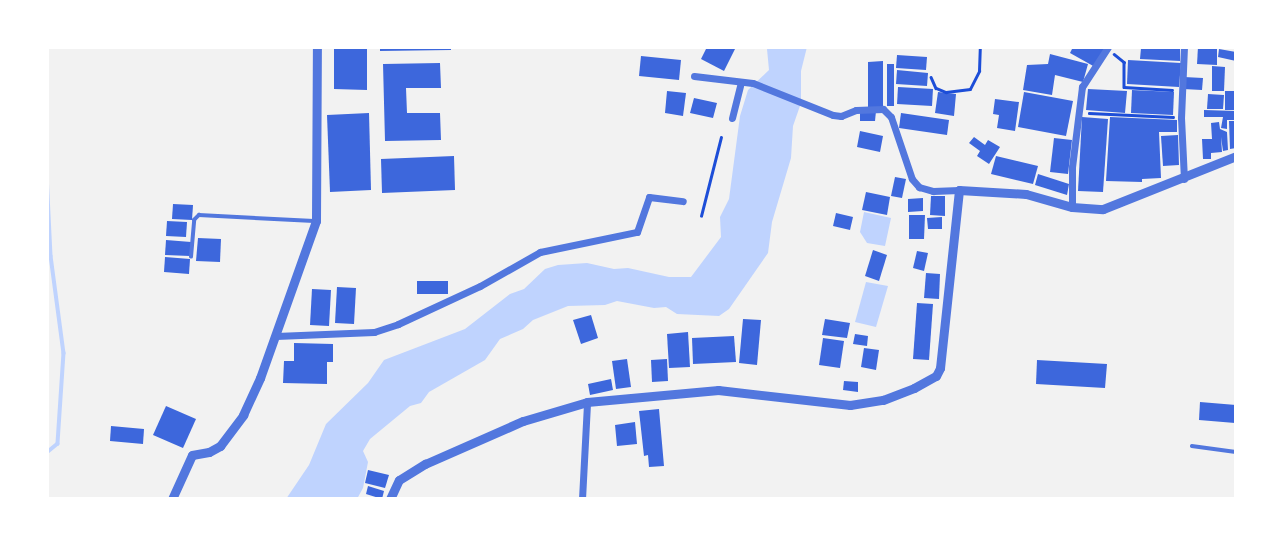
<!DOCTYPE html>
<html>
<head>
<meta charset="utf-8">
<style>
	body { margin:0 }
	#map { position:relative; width:1283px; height:546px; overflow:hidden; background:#f2f2f2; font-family:"DejaVu Sans",sans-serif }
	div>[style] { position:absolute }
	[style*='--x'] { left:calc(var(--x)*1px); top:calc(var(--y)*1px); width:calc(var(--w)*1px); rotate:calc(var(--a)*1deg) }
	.water>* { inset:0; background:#bfd3fe }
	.stream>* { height:3.5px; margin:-1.75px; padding:0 1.75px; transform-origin:1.75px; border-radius:1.75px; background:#bfd3fe }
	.building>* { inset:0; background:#3d67dc }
	.path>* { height:2.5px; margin:-1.25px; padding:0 1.25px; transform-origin:1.25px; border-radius:1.25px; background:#1d4ed8 }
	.service>* { height:3.5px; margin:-1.75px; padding:0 1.75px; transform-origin:1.75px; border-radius:1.75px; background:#5277de }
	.minor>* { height:7px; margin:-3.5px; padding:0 3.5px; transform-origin:3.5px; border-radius:3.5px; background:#5277de }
	.tertiary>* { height:9px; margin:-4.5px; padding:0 4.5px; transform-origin:4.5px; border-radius:4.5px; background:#5277de }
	span { translate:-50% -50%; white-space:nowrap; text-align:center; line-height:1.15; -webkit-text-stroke:5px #fff; paint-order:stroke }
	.frame { position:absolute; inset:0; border:49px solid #fff; pointer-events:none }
</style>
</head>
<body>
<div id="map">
	<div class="water">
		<i style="clip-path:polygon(771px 47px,807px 47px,801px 71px,801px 103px,793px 126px,791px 158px,772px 222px,768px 253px,729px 309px,719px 316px,677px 314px,666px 307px,654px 308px,617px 301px,605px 305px,568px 306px,533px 320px,523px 329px,500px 339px,485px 360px,429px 392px,421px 403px,410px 406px,370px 439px,363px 451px,368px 462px,363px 488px,357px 499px,286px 499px,309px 465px,326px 424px,368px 383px,384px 360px,465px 329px,510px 294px,524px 289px,545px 269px,558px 265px,587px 263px,614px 269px,628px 268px,669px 277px,691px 277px,721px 237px,720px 217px,729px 199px,740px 116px,748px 90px,769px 70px,767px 49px)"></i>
		<i style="clip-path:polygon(864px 212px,891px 218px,885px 246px,867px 243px,860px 232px)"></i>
		<i style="clip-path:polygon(866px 282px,888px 286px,876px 327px,855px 322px)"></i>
	</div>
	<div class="stream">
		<i style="--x:47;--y:174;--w:82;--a:87.2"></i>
		<i style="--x:51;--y:256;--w:98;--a:82.4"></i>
		<i style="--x:64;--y:353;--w:91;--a:93.8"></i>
		<i style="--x:58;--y:444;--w:14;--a:141"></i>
	</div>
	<div class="building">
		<i style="clip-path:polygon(334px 47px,367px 47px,367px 90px,334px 89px)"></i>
		<i style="clip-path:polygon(380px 47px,451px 47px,451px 50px,380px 51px)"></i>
		<i style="clip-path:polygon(707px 47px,736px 47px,724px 71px,701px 59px)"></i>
		<i style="clip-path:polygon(1073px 47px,1106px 47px,1095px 67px,1070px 53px)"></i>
		<i style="clip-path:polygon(1170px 47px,1180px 47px,1180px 61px,1140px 59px,1141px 48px)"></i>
		<i style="clip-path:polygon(1198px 47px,1217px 47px,1217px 65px,1197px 64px)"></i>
		<i style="clip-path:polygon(1219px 49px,1236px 52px,1236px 61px,1218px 57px)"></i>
		<i style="clip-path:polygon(1050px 54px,1088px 64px,1083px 82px,1055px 75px,1052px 95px,1023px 90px,1027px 65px,1048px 64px)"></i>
		<i style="clip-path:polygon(897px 55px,927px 57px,926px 70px,896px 68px)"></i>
		<i style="clip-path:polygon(641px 56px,681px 60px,679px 80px,639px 76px)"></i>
		<i style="clip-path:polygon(1128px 60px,1181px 63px,1179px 87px,1127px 84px)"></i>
		<i style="clip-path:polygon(883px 61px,883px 107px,868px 107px,868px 62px)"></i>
		<i style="clip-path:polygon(440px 63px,441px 88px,406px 88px,407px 113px,440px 113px,441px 140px,385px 141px,383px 64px)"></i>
		<i style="clip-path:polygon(887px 64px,894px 64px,894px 106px,887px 106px)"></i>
		<i style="clip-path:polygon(1212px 66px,1225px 67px,1224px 91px,1212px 91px)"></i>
		<i style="clip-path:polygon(897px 70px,928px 73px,927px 86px,896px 84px)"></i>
		<i style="clip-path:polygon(1184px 77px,1203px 78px,1202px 90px,1183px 89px)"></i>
		<i style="clip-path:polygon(898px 87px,933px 89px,932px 106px,897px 104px)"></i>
		<i style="clip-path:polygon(1088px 89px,1127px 91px,1125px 113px,1086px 110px)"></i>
		<i style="clip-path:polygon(1132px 90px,1174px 92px,1173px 115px,1131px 113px)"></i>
		<i style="clip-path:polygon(667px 91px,686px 93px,683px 116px,665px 113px)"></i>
		<i style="clip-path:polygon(1225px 91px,1236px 91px,1236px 110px,1225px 110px)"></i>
		<i style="clip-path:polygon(938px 92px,956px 94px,954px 116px,935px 113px)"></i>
		<i style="clip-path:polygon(1024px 92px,1073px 101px,1066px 136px,1018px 127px)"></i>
		<i style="clip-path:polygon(1208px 94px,1224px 95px,1223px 109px,1207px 109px)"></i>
		<i style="clip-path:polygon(694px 98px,717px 103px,713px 118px,690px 113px)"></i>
		<i style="clip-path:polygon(995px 99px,1019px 102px,1015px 131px,997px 128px,999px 115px,993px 114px)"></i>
		<i style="clip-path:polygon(1204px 110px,1236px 111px,1236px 120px,1227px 120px,1227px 129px,1221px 128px,1223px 117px,1204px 117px)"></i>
		<i style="clip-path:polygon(860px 111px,876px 111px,875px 121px,860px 121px)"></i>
		<i style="clip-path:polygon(369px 113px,371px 190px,330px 192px,327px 115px)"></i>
		<i style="clip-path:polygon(901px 113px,949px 120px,947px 135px,899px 128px)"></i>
		<i style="clip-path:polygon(1082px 117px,1108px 119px,1103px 192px,1078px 191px)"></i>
		<i style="clip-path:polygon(1110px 117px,1177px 120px,1177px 132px,1159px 132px,1161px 178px,1142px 179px,1142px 182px,1106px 181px)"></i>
		<i style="clip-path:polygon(1229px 121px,1236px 121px,1236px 148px,1230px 149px)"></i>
		<i style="clip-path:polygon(1219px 122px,1220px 129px,1227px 132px,1228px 150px,1223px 151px,1221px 137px,1222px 152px,1211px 153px,1211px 159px,1203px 159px,1202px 139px,1212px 139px,1211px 123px)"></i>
		<i style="clip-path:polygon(860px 131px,883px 136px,880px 152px,857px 147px)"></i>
		<i style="clip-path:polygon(1178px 135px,1179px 165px,1163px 166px,1161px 136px)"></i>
		<i style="clip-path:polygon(974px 137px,985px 145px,988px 140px,1000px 147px,989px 164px,977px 156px,980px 151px,969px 143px)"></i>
		<i style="clip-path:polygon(1054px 138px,1072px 140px,1068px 174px,1050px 172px)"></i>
		<i style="clip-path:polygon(454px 156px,455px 190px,382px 193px,381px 159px)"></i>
		<i style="clip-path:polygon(996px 156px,1038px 166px,1033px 184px,991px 174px)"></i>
		<i style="clip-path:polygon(1038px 174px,1069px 184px,1067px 195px,1035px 185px)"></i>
		<i style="clip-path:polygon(895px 177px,906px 179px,902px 198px,891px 196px)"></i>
		<i style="clip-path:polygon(866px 192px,890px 197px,887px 215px,862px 210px)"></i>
		<i style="clip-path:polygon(931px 196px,945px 196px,945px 216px,930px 215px)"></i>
		<i style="clip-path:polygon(923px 198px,923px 211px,908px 212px,908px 199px)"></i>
		<i style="clip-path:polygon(173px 204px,193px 205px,192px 220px,172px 219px)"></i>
		<i style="clip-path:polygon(836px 213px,853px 217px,850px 230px,833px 226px)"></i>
		<i style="clip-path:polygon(909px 215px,925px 215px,924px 239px,909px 239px)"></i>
		<i style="clip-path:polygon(942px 217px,942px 229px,928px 229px,927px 218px)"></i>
		<i style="clip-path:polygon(167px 221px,187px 222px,186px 237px,166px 236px)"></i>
		<i style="clip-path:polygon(198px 238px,221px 239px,220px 262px,196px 261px)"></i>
		<i style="clip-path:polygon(166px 240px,191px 242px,190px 256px,165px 255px)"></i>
		<i style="clip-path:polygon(873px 250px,887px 255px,879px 281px,865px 276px)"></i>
		<i style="clip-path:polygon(917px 251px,928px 253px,924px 271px,913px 268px)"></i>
		<i style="clip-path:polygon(165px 257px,190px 259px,189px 274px,164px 272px)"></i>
		<i style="clip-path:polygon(926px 273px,940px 274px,939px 299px,924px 298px)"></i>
		<i style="clip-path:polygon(417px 281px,448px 281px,448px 294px,417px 294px)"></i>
		<i style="clip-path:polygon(337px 287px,356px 288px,354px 324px,335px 323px)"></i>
		<i style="clip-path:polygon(312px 289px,331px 290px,329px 326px,310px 325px)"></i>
		<i style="clip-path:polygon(917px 303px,933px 304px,929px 360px,913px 359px)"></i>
		<i style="clip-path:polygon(591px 315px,598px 338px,581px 344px,573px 320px)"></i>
		<i style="clip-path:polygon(743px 319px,761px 320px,757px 365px,739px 363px)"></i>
		<i style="clip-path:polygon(825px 319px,850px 323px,847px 338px,822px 335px)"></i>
		<i style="clip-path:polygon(688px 332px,690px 367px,669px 368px,667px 334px)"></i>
		<i style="clip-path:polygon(855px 334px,868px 336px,867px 346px,853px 344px)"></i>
		<i style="clip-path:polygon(734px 336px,736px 362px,693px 364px,692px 338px)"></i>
		<i style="clip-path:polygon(823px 338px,844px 341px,840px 368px,819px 365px)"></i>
		<i style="clip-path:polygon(294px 343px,333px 344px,333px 362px,327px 362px,327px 384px,283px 383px,284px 361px,294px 361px)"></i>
		<i style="clip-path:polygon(864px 348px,879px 350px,876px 370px,861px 367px)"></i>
		<i style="clip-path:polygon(627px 359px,631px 387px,616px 389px,612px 361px)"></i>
		<i style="clip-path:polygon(667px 359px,668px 381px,652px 382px,651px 360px)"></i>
		<i style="clip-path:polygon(1037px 360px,1107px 364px,1105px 388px,1036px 384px)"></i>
		<i style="clip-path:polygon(611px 379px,613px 390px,590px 395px,588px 384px)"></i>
		<i style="clip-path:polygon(844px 381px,858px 382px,858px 392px,843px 390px)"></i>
		<i style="clip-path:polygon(1200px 402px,1236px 405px,1235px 423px,1199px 420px)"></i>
		<i style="clip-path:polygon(166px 406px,196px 419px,183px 448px,153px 435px)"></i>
		<i style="clip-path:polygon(659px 409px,664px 466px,649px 467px,648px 455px,644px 456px,639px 411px)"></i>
		<i style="clip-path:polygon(635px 422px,637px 444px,617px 446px,615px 425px)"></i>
		<i style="clip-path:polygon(111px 426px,144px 429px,143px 444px,110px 441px)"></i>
		<i style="clip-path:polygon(368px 470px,389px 475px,385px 488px,365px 483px)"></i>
		<i style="clip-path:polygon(368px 486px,384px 491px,382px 499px,366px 494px)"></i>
	</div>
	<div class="path">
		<i style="--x:1114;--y:54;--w:13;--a:39"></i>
		<i style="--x:1124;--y:62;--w:25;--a:90"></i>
		<i style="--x:1124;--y:87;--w:48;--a:3.6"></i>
		<i style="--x:931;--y:77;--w:12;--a:66"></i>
		<i style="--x:936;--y:88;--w:11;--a:22"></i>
		<i style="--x:946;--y:92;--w:24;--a:-7"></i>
		<i style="--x:970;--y:89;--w:20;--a:-63"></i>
		<i style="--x:979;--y:71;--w:24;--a:-88"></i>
		<i style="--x:1089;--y:113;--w:84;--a:2.7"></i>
		<i style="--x:701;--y:216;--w:81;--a:-75.8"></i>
	</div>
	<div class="service">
		<i style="--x:191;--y:257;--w:37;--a:-85"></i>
		<i style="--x:194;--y:220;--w:7;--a:-45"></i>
		<i style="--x:199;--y:215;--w:115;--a:3"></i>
		<i style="--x:1192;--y:446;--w:44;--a:7.8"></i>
	</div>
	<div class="minor">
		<i style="--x:694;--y:76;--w:59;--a:6.8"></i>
		<i style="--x:753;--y:83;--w:86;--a:21.8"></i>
		<i style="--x:833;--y:115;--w:8;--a:7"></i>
		<i style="--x:841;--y:116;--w:16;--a:-22"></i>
		<i style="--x:856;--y:110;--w:27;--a:-2"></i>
		<i style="--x:883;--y:109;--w:11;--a:45"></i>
		<i style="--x:891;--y:117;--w:65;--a:71.3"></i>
		<i style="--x:912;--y:179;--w:11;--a:49"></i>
		<i style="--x:919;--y:187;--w:15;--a:16"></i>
		<i style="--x:933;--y:191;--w:26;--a:-2"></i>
		<i style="--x:732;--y:118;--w:36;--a:-76"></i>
		<i style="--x:1184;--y:179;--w:61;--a:-92.8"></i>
		<i style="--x:1181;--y:118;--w:71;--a:-87.6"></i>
		<i style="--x:1072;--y:207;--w:40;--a:-90"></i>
		<i style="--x:1072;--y:167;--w:81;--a:-82.9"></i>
		<i style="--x:1082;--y:87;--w:48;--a:-57"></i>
		<i style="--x:276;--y:336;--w:98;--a:-2.3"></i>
		<i style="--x:374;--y:332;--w:25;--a:-18"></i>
		<i style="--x:398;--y:324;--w:90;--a:-24.9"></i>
		<i style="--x:480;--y:286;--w:69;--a:-29.5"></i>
		<i style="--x:540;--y:252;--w:99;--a:-11.7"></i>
		<i style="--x:637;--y:232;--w:37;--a:-71"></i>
		<i style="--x:649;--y:197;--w:34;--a:7"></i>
		<i style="--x:582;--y:499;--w:97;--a:-87"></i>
	</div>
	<div class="tertiary">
		<i style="--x:172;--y:499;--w:48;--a:-65.6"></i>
		<i style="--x:192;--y:455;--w:17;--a:-10"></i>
		<i style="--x:209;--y:452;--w:13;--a:-29"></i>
		<i style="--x:220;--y:446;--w:39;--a:-53"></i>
		<i style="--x:243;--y:415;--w:41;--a:-65.3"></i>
		<i style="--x:260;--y:378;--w:167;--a:-70.4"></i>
		<i style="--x:316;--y:221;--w:174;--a:-89.7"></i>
		<i style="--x:390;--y:499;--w:21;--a:-65"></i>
		<i style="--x:399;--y:480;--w:31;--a:-32"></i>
		<i style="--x:425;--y:464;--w:107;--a:-23.7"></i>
		<i style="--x:523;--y:421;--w:67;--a:-16.5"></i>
		<i style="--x:587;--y:402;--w:132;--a:-5.2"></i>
		<i style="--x:718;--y:390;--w:133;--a:6.5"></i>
		<i style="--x:850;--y:405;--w:33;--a:-9"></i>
		<i style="--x:883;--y:400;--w:33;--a:-21"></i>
		<i style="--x:914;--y:388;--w:25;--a:-29"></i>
		<i style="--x:936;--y:376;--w:9;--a:-63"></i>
		<i style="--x:940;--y:368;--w:179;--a:-83.9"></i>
		<i style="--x:959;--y:190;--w:67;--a:3.4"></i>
		<i style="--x:1026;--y:194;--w:48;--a:15.8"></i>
		<i style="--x:1072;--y:207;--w:31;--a:4"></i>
		<i style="--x:1103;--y:209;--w:143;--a:-21.7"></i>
	</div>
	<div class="frame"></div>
</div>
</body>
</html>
